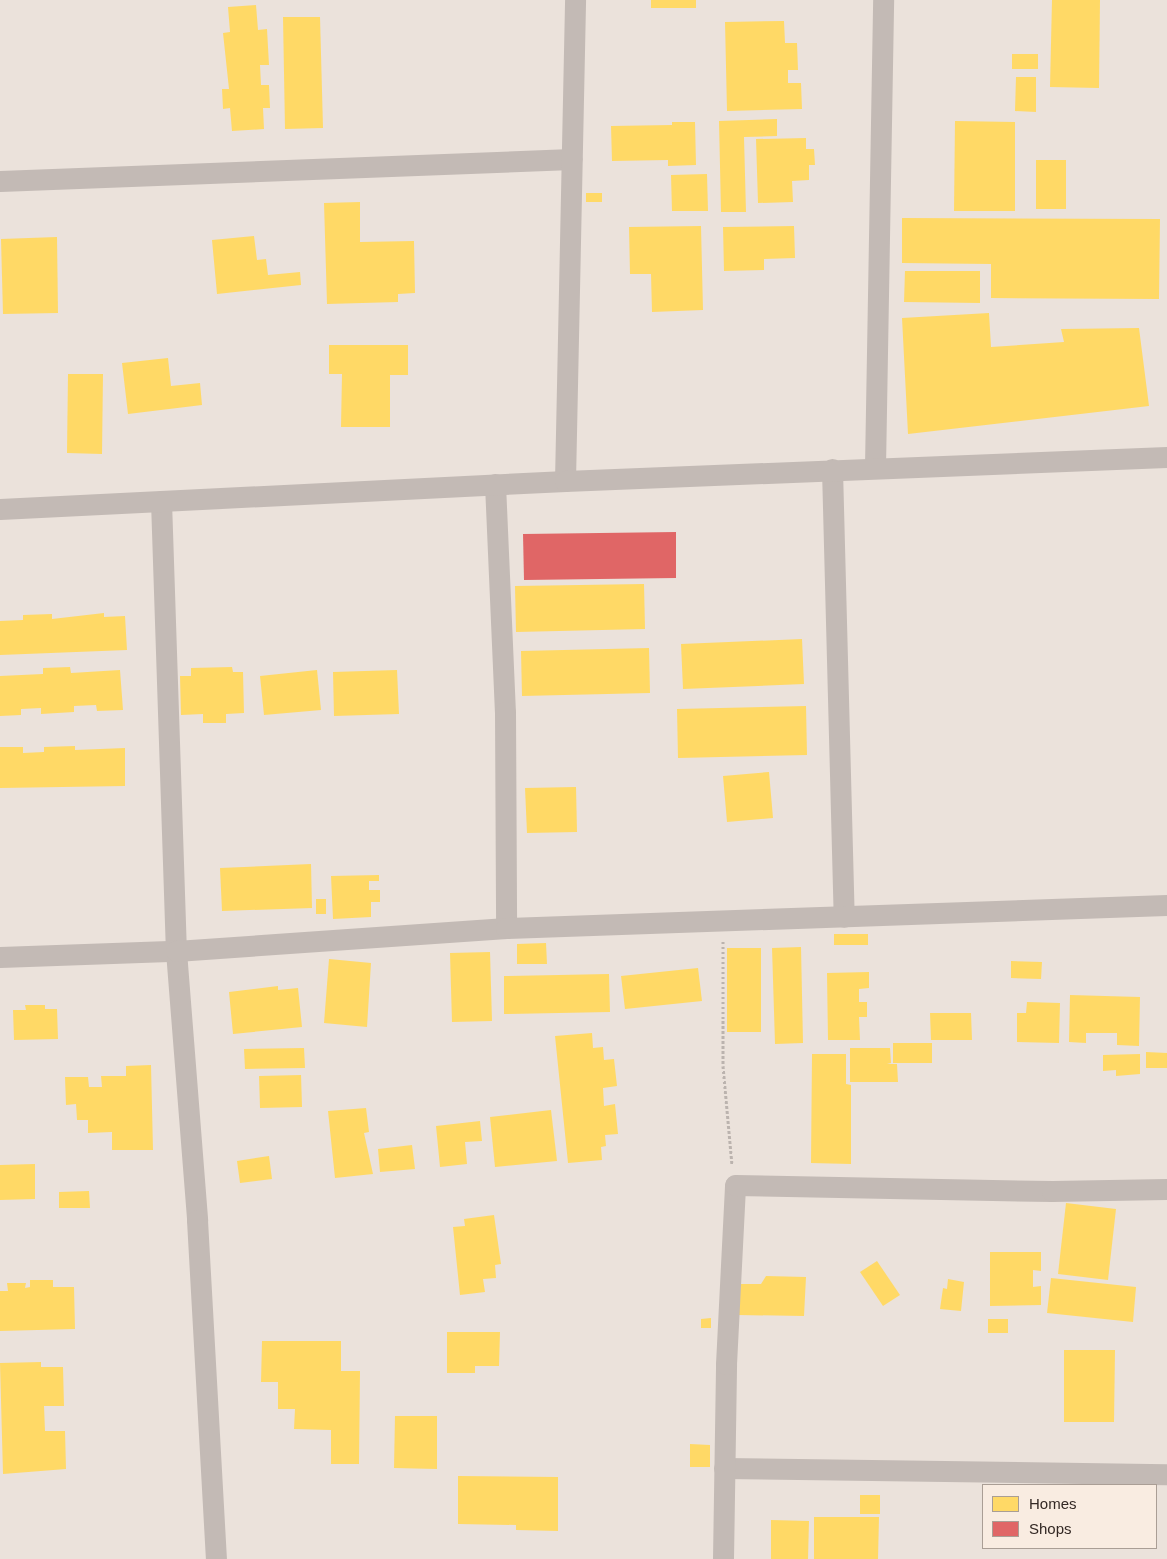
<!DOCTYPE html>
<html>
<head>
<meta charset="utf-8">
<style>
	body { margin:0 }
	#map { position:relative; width:1167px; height:1559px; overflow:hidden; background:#ebe2db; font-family:Helvetica,sans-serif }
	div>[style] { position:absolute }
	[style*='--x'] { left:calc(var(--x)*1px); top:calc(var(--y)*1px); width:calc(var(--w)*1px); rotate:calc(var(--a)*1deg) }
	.homes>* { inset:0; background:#ffd966 }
	.shops>* { inset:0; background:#e06666 }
	.path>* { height:3px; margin-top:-1.5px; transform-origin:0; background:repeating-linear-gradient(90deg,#bbb3ae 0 2.5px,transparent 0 5px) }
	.minor>* { height:21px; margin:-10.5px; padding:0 10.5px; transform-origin:10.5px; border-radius:10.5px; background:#c3bab5 }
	span { translate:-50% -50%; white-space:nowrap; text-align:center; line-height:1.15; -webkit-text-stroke:5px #f9ece1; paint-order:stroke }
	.legend { position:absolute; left:982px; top:1484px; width:175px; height:65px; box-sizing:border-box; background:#f9ece1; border:1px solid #aa9e95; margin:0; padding:6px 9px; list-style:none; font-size:15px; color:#332824 }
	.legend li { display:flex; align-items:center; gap:10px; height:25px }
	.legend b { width:25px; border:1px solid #aa9e95 }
</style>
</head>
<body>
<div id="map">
	<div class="homes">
		<i style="clip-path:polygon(651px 0,696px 0,696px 8px,651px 8px)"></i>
		<i style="clip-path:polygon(1052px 0,1100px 0,1099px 88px,1050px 87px)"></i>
		<i style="clip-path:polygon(256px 5px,258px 30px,267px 29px,269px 65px,260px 65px,261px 85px,269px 85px,270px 108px,263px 108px,264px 129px,232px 131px,230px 108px,223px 109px,222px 89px,229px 89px,223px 33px,230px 32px,228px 7px)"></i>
		<i style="clip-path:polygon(283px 17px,320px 17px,323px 128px,285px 129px)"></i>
		<i style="clip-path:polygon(784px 21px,785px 43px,797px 43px,798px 70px,788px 70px,788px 83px,801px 83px,802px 109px,727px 111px,725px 22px)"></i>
		<i style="clip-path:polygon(1012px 54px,1038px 54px,1038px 69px,1012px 69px)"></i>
		<i style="clip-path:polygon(1016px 77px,1036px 77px,1036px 112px,1015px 111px)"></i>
		<i style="clip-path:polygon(777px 119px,777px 136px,744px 137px,746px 212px,721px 212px,719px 121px)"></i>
		<i style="clip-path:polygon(955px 121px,1015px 122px,1015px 211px,954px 211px)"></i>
		<i style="clip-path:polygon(672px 122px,695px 122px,696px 165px,668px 166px,668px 160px,612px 161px,611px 126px,672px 125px)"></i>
		<i style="clip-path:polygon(806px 138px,806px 149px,814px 149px,815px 165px,809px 165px,809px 180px,792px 181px,793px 202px,758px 203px,756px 139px)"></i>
		<i style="clip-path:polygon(1036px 160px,1066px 160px,1066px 209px,1036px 209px)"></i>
		<i style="clip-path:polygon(707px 174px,708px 211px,672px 211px,671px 175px)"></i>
		<i style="clip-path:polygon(586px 193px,602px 193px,602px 202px,586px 202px)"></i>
		<i style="clip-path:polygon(360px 202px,360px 242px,414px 241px,415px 293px,398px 294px,398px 302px,327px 304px,324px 203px)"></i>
		<i style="clip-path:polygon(902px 218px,1160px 219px,1159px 299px,991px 298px,991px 264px,902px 263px)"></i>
		<i style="clip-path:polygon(701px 226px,703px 310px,652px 312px,651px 274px,630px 274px,629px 227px)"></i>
		<i style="clip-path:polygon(794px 226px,795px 258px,764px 259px,764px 270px,724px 271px,723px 227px)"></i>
		<i style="clip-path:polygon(254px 236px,257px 260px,266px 259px,268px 275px,300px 272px,301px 285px,217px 294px,212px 240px)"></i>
		<i style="clip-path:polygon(57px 237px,58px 313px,3px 314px,1px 239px)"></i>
		<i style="clip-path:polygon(905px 271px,980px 271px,980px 303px,904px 302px)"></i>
		<i style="clip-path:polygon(989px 313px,991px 347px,1064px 342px,1061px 329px,1139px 328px,1149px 406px,908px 434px,902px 318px)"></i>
		<i style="clip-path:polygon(329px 345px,408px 345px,408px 375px,390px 375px,390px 427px,341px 427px,342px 374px,329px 374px)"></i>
		<i style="clip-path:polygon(168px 358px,171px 386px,200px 383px,202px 405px,128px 414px,122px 363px)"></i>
		<i style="clip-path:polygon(68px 374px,103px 374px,102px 454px,67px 453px)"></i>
		<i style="clip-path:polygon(644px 584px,645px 629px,516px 632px,515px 586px)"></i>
		<i style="clip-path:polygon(104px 613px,104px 617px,125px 616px,127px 650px,0 655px,0 621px,23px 620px,23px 615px,52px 614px,52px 619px)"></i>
		<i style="clip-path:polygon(802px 639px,804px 684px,683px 689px,681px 644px)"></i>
		<i style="clip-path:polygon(649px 648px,650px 693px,522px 696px,521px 651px)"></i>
		<i style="clip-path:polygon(70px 667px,71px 673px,120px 670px,123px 710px,97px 711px,96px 705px,74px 706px,74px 712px,41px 714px,41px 708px,21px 709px,21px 715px,0 716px,0 676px,43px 674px,43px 668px)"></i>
		<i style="clip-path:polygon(232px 667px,233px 672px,243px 672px,244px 713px,226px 714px,226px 723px,203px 723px,203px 714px,181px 715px,180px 676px,191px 676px,191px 668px)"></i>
		<i style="clip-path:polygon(317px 670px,321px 710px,264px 715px,260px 676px)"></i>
		<i style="clip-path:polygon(397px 670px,399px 714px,334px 716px,333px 672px)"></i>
		<i style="clip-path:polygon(806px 706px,807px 755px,678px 758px,677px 709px)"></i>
		<i style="clip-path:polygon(75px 746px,75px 750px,125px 748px,125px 786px,0 788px,0 747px,23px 747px,23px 753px,44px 752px,44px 747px)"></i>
		<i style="clip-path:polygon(769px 772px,773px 818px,727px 822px,723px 776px)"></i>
		<i style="clip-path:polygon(576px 787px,577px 832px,527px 833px,525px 788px)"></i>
		<i style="clip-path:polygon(311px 864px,312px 908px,222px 911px,220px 868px)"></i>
		<i style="clip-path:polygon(379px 875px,379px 881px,369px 881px,369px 890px,380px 890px,380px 902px,371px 902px,371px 917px,333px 919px,331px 876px)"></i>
		<i style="clip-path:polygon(316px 899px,326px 899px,326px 914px,316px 914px)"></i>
		<i style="clip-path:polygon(834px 934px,868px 934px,868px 945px,834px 945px)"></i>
		<i style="clip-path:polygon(546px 943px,547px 964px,517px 964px,517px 944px)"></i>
		<i style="clip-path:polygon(801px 947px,803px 1043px,775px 1044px,772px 948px)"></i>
		<i style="clip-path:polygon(727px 948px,761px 948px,761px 1032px,727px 1032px)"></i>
		<i style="clip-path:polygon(490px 952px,492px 1021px,452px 1022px,450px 953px)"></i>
		<i style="clip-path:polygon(329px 959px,371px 963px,367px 1027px,324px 1023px)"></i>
		<i style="clip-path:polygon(1011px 961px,1042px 962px,1041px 979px,1011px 978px)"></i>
		<i style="clip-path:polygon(698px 968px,702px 1001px,625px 1009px,621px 976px)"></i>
		<i style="clip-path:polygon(869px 972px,869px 988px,859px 989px,859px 1002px,867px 1002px,867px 1017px,859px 1017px,860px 1040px,828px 1040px,827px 973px)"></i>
		<i style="clip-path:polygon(609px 974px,610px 1012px,504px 1014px,504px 976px)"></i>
		<i style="clip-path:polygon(278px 986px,278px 990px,298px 988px,302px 1027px,233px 1034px,229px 992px)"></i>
		<i style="clip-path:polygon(1070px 995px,1140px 997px,1139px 1046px,1117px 1045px,1117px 1033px,1086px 1033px,1086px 1043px,1069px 1042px)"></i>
		<i style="clip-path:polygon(1027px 1002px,1060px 1003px,1059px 1043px,1017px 1042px,1017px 1013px,1026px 1013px)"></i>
		<i style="clip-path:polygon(25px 1005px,45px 1005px,45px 1009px,57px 1009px,58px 1039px,14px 1040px,13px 1010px,26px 1010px)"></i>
		<i style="clip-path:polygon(930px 1013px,971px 1013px,972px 1040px,931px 1040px)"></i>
		<i style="clip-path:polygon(592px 1033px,593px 1048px,603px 1047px,604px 1060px,614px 1059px,617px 1086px,603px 1088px,604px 1106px,615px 1104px,618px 1134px,605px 1135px,606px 1146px,601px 1147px,602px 1160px,568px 1163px,555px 1036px)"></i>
		<i style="clip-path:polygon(893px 1043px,932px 1043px,932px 1063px,893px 1063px)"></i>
		<i style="clip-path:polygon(304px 1048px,305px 1068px,245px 1069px,244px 1049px)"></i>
		<i style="clip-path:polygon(850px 1048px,890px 1048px,891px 1063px,887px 1064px,897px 1064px,898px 1082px,850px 1082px)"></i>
		<i style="clip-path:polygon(1146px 1052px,1167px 1053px,1167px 1068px,1146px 1068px)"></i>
		<i style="clip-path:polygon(812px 1054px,846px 1054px,846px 1084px,851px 1085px,851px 1164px,811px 1163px)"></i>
		<i style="clip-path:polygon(1140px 1054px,1140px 1074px,1116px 1076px,1116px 1070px,1103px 1071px,1103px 1055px)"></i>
		<i style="clip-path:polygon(151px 1065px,153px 1150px,112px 1150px,112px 1132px,88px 1133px,88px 1120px,77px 1120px,76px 1104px,66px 1105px,65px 1077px,88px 1077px,89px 1087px,102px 1087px,101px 1076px,126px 1076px,126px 1066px)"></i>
		<i style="clip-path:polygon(301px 1075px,302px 1107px,260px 1108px,259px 1076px)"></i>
		<i style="clip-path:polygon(366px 1108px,369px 1132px,364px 1133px,373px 1174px,335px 1178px,328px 1111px)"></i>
		<i style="clip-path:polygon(551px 1110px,557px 1161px,495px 1167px,490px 1117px)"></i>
		<i style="clip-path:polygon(480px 1121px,482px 1141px,465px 1142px,467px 1164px,440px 1167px,436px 1126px)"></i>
		<i style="clip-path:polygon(412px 1145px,415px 1169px,380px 1172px,378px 1149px)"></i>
		<i style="clip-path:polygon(269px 1156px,272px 1179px,240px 1183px,237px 1161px)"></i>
		<i style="clip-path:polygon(35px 1164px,35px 1199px,0 1200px,0 1165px)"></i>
		<i style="clip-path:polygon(89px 1191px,90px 1208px,59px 1208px,59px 1192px)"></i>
		<i style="clip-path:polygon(1066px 1203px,1116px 1209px,1108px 1280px,1058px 1274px)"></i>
		<i style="clip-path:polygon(494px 1215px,501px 1264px,495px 1265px,496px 1278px,483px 1279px,485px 1292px,460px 1295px,453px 1227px,465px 1226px,464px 1219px)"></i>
		<i style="clip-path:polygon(990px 1252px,1041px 1252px,1041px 1271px,1033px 1270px,1033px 1287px,1041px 1286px,1041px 1305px,990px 1306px)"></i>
		<i style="clip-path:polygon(877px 1261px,900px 1295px,883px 1306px,860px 1272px)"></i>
		<i style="clip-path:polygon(766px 1276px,806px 1277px,804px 1316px,738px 1315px,740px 1284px,761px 1284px)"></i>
		<i style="clip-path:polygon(1051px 1278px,1136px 1287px,1133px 1322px,1047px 1313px)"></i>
		<i style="clip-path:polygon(948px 1279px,964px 1282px,961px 1311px,940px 1309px,943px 1288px,947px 1289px)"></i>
		<i style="clip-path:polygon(30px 1280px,53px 1280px,53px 1287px,74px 1287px,75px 1329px,0 1331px,0 1291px,8px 1291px,7px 1283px,26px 1283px,25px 1288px,30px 1287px)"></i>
		<i style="clip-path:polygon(711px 1318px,711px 1328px,701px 1328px,701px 1319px)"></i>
		<i style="clip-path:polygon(988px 1319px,1008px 1319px,1008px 1333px,988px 1333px)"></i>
		<i style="clip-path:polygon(447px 1332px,500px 1332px,499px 1366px,475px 1366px,475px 1373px,447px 1373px)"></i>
		<i style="clip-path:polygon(262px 1341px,341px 1341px,341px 1371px,360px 1371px,359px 1464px,331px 1464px,331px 1430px,294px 1429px,295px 1409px,278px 1409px,278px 1382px,261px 1382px)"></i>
		<i style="clip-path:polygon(1064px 1350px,1115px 1350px,1114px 1422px,1064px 1422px)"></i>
		<i style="clip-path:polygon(41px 1362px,41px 1367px,63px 1367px,64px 1406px,44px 1406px,45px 1431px,65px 1431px,66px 1469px,3px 1474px,0 1363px)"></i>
		<i style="clip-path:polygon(395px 1416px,437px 1416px,437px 1469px,394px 1468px)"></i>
		<i style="clip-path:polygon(690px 1444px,710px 1445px,710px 1467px,690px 1467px)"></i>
		<i style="clip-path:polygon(458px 1476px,558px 1477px,558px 1531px,516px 1530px,516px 1525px,458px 1524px)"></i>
		<i style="clip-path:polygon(860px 1495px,880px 1495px,880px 1514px,860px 1514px)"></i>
		<i style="clip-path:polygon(814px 1517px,879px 1517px,878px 1559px,814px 1559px)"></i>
		<i style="clip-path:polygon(771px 1520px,809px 1521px,808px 1559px,771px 1559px)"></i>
	</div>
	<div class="shops">
		<i style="clip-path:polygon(676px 532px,676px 578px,524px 580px,523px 534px)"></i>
	</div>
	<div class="path">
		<i style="--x:723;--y:941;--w:125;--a:90"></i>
		<i style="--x:723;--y:1066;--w:98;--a:84.8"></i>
	</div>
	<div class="minor">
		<i style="--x:0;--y:181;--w:572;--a:-2.2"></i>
		<i style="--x:875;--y:467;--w:467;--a:-89"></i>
		<i style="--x:832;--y:469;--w:448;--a:88.5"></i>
		<i style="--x:565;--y:481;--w:481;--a:-88.8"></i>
		<i style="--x:495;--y:484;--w:228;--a:87.5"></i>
		<i style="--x:505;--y:712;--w:216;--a:89.7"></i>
		<i style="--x:161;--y:501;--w:450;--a:88.1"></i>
		<i style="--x:176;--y:951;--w:270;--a:85.5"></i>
		<i style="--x:197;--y:1220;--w:340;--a:86.8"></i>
		<i style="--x:0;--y:509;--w:566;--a:-2.84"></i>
		<i style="--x:565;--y:481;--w:602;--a:-2.28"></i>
		<i style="--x:0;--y:957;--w:176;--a:-2"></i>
		<i style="--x:176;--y:951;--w:331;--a:-4"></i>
		<i style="--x:506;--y:928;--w:661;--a:-1.99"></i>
		<i style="--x:724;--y:1468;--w:443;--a:0.8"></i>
		<i style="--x:723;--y:1559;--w:195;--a:-89.1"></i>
		<i style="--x:726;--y:1364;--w:179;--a:-87.1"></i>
		<i style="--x:735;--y:1185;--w:317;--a:1.1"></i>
		<i style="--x:1052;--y:1191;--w:115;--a:-1"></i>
	</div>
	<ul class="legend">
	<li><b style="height:14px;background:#ffd966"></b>Homes</li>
	<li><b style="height:14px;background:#e06666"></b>Shops</li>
	</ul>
</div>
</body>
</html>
